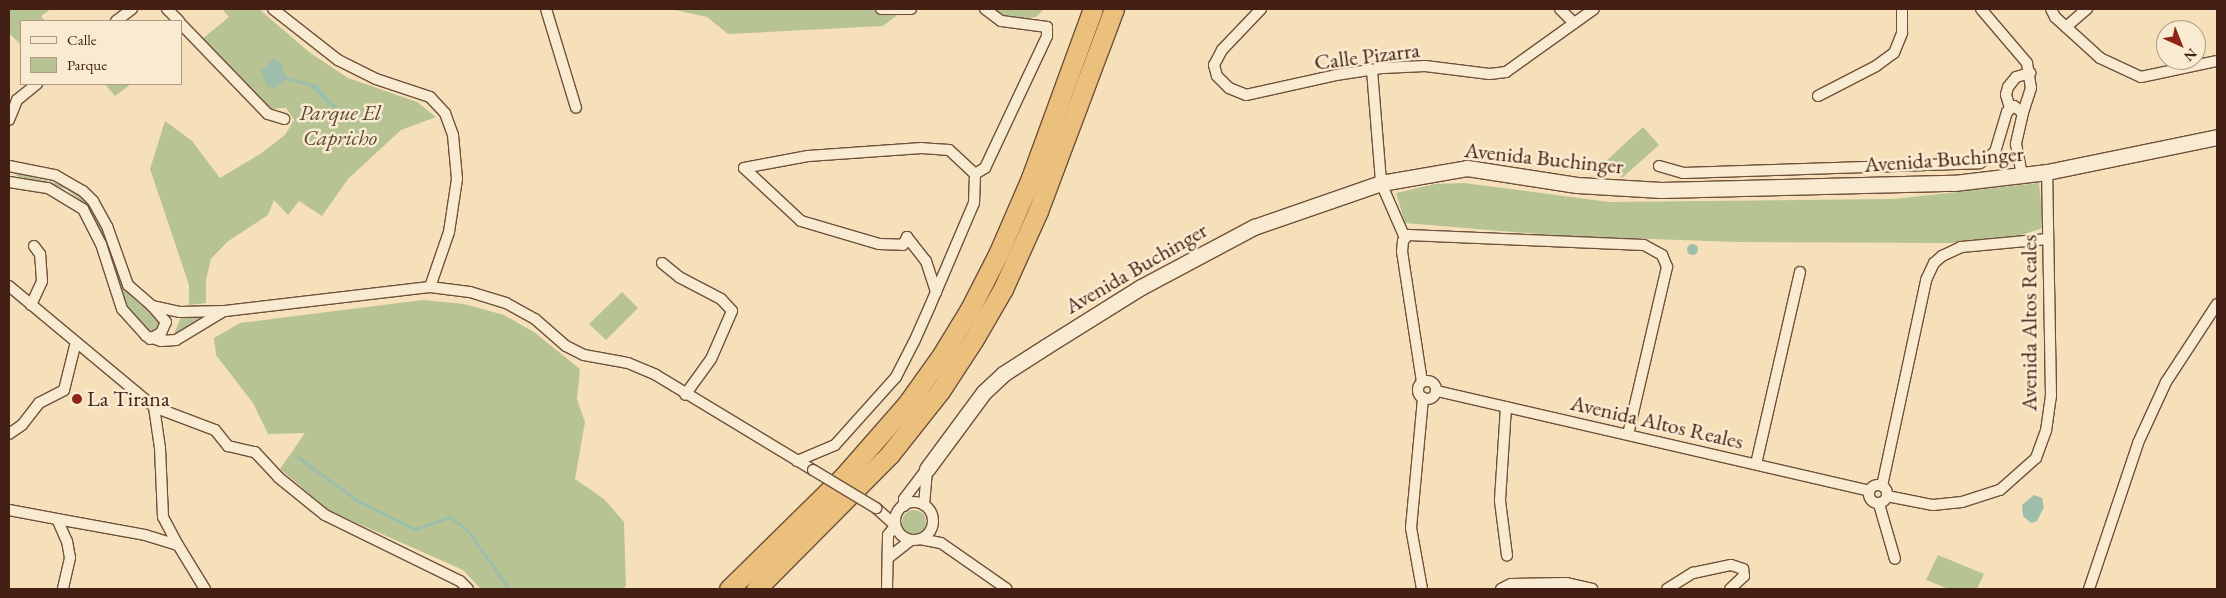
<!DOCTYPE html>
<html>
<head>
<meta charset="utf-8">
<style>
	body { margin:0 }
	#map { position:relative; width:2226px; height:598px; overflow:hidden; background:#f6e0b9; font-family:"EB Garamond",serif }
	div>[style] { position:absolute }
	[style*='--x'] { left:calc(var(--x)*1px); top:calc(var(--y)*1px); width:calc(var(--w)*1px); rotate:calc(var(--a)*1deg) }
	.green>* { inset:0; background:#b7c393 }
	.round { border-radius:50% }
	.water>* { inset:0; background:#9dbeab }
	.stream>* { height:2.5px; margin:-1.25px; padding:0 1.25px; transform-origin:1.25px; border-radius:1.25px; background:#9dbeab }
	.roads { filter:drop-shadow(1px 0 #70503c) drop-shadow(-1px 0 #70503c) drop-shadow(0 1px #70503c) drop-shadow(0 -1px #70503c) }
	.street>* { height:10px; margin:-5px; padding:0 5px; transform-origin:5px; border-radius:5px; background:#f9ebd2 }
	.street>.ring { margin:-5px; padding:0; box-sizing:content-box; background:none; border:10px solid #f9ebd2; border-radius:50% }
	.secondary>* { height:15px; margin:-7.5px; padding:0 7.5px; transform-origin:7.5px; border-radius:7.5px; background:#f9ebd2 }
	.highway>* { height:19px; margin:-9.5px; padding:0 9.5px; transform-origin:9.5px; border-radius:9.5px; background:#ebc07c }
	.bridges { filter:drop-shadow(1px 0 #70503c) drop-shadow(-1px 0 #70503c) drop-shadow(0 1px #70503c) drop-shadow(0 -1px #70503c) }
	.street-bridge>* { height:10px; margin:-5px; padding:0 5px; transform-origin:5px; border-radius:5px; background:#f9ebd2 }
	.dots>* { width:14px; height:14px; translate:-50% -50%; box-sizing:border-box; border:2px solid #f9ebd2; border-radius:50% }
	span { translate:-50% -50%; white-space:nowrap; text-align:center; line-height:1.15; -webkit-text-stroke:5px #f9ebd2; paint-order:stroke }
	.street-label { font-size:22px; color:#432013 }
	.park-label { font-size:22px; color:#604933; font-style:italic }
	.poi-label { font-size:22px; color:#432013 }
	.left { translate:0 -50%; text-align:left }
	.frame { position:absolute; inset:0; border:10px solid #432013; pointer-events:none }
	.legend { position:absolute; left:20px; top:20px; width:162px; height:65px; box-sizing:border-box; background:#f9ebd2; border:1px solid #b09a86; margin:0; padding:6px 9px; list-style:none; font-size:15px; color:#432013 }
	.legend li { display:flex; align-items:center; gap:10px; height:25px }
	.legend b { width:25px; border:1px solid #b09a86 }
	.north { position:absolute; left:2156px; top:20px; width:50px; height:50px; box-sizing:border-box; background:#f9ebd2; border:1px solid #b09a86; border-radius:50%; rotate:136deg; font-size:14px; font-weight:700; line-height:20px; text-align:center; color:#432013 }
	.north::after { content:''; display:block; margin:auto; width:18px; height:22px; background:#8f2418; clip-path:polygon(50% 0,100% 100%,50% 72%,0 100%) }
</style>
</head>
<body>
<div id="map">
	<div class="green">
		<i style="clip-path:polygon(9px 9px,51px 9px,41px 16px,45px 21px,21px 21px,21px 45px,9px 33px)"></i>
		<i style="clip-path:polygon(222px 9px,259px 9px,309px 52px,348px 78px,417px 102px,436px 117px,401px 130px,348px 179px,322px 216px,299px 201px,288px 215px,274px 200px,268px 215px,227px 242px,211px 259px,206px 280px,206px 303px,189px 305px,189px 285px,150px 169px,165px 121px,192px 141px,220px 178px,260px 154px,285px 135px,294px 120px,286px 108px,269px 109px,201px 40px,229px 17px)"></i>
		<i style="clip-path:polygon(671px 9px,905px 9px,883px 26px,728px 34px,707px 17px)"></i>
		<i style="clip-path:polygon(992px 9px,1044px 9px,1036px 17px,1019px 19px,1001px 18px)"></i>
		<i style="clip-path:polygon(105px 84px,131px 84px,115px 96px)"></i>
		<i style="clip-path:polygon(1643px 127px,1659px 145px,1622px 178px,1606px 161px)"></i>
		<i style="clip-path:polygon(17px 173px,67px 186px,90px 205px,103px 228px,120px 280px,138px 303px,157px 315px,162px 325px,155px 332px,149px 333px,128px 312px,96px 222px,83px 202px,66px 189px,16px 176px)"></i>
		<i style="clip-path:polygon(1464px 183px,1609px 202px,1894px 199px,2039px 183px,2043px 228px,2006px 240px,1948px 243px,1738px 242px,1564px 236px,1405px 223px,1396px 193px,1435px 184px)"></i>
		<i style="clip-path:polygon(622px 292px,638px 308px,606px 340px,589px 324px)"></i>
		<i style="clip-path:polygon(423px 300px,464px 304px,504px 315px,534px 332px,580px 369px,577px 399px,585px 422px,575px 479px,604px 499px,624px 522px,626px 586px,623px 589px,481px 589px,463px 570px,330px 511px,280px 469px,305px 433px,268px 434px,253px 403px,216px 355px,214px 338px,240px 323px)"></i>
		<i style="clip-path:polygon(207px 315px,175px 335px,174px 334px,181px 317px)"></i>
		<i class="round" style="left:902px;top:510px;width:24px;height:24px"></i>
		<i style="clip-path:polygon(1938px 555px,1984px 574px,1977px 589px,1949px 589px,1926px 580px)"></i>
	</div>
	<div class="water">
		<i style="clip-path:polygon(274px 58px,281px 63px,286px 77px,317px 85px,332px 103px,345px 112px,347px 118px,338px 121px,334px 109px,309px 86px,285px 80px,275px 88px,267px 86px,261px 71px)"></i>
		<i class="round" style="left:1686.5px;top:243.5px;width:11px;height:11px"></i>
		<i style="clip-path:polygon(2034px 495px,2042px 498px,2044px 507px,2037px 521px,2031px 523px,2023px 516px,2022px 505px)"></i>
	</div>
	<div class="stream">
		<i style="--x:298;--y:457;--w:73;--a:36.1"></i>
		<i style="--x:357;--y:500;--w:65;--a:26.6"></i>
		<i style="--x:415;--y:529;--w:37;--a:-19"></i>
		<i style="--x:450;--y:517;--w:22;--a:36"></i>
		<i style="--x:468;--y:530;--w:72;--a:55.2"></i>
	</div>
	<div class="roads">
		<div class="street">
			<i style="--x:167;--y:9;--w:17;--a:45"></i>
			<i style="--x:273;--y:9;--w:83;--a:38.1"></i>
			<i style="--x:338;--y:60;--w:42;--a:26.6"></i>
			<i style="--x:376;--y:79;--w:57;--a:18.4"></i>
			<i style="--x:430;--y:97;--w:22;--a:47"></i>
			<i style="--x:445;--y:113;--w:23;--a:70"></i>
			<i style="--x:453;--y:135;--w:44;--a:84.8"></i>
			<i style="--x:457;--y:179;--w:54;--a:98.6"></i>
			<i style="--x:449;--y:232;--w:58;--a:109.1"></i>
			<i style="--x:546;--y:9;--w:103;--a:73.1"></i>
			<i style="--x:881;--y:9;--w:30;--a:0"></i>
			<i style="--x:1261;--y:9;--w:57;--a:133.6"></i>
			<i style="--x:1222;--y:50;--w:17;--a:118"></i>
			<i style="--x:1214;--y:65;--w:11;--a:75"></i>
			<i style="--x:1217;--y:76;--w:17;--a:45"></i>
			<i style="--x:1229;--y:88;--w:18;--a:22"></i>
			<i style="--x:1246;--y:95;--w:92;--a:-12.5"></i>
			<i style="--x:1336;--y:75;--w:48;--a:-8.5"></i>
			<i style="--x:1383;--y:68;--w:42;--a:-2.7"></i>
			<i style="--x:1425;--y:66;--w:65;--a:7"></i>
			<i style="--x:1490;--y:74;--w:16;--a:-7"></i>
			<i style="--x:1506;--y:72;--w:108;--a:-35.6"></i>
			<i style="--x:1560;--y:9;--w:20;--a:45"></i>
			<i style="--x:1981;--y:9;--w:71;--a:49.6"></i>
			<i style="--x:2027;--y:63;--w:25;--a:81"></i>
			<i style="--x:2031;--y:88;--w:26;--a:108"></i>
			<i style="--x:2051;--y:9;--w:9;--a:63"></i>
			<i style="--x:2055;--y:17;--w:61;--a:42.3"></i>
			<i style="--x:2100;--y:58;--w:45;--a:24.9"></i>
			<i style="--x:2141;--y:77;--w:78;--a:-11.9"></i>
			<i style="--x:116;--y:21;--w:20;--a:-37"></i>
			<i style="--x:181;--y:24;--w:125;--a:46"></i>
			<i style="--x:268;--y:114;--w:17;--a:17"></i>
			<i style="--x:2066;--y:27;--w:28;--a:-41"></i>
			<i style="--x:1372;--y:70;--w:113;--a:85.4"></i>
			<i style="--x:1381;--y:183;--w:60;--a:66.4"></i>
			<i style="--x:1818;--y:96;--w:65;--a:-27.3"></i>
			<i style="--x:1876;--y:66;--w:22;--a:-36"></i>
			<i style="--x:1894;--y:53;--w:22;--a:-68"></i>
			<i style="--x:1902;--y:33;--w:24;--a:-90"></i>
			<i style="--x:2010;--y:108;--w:14;--a:-107"></i>
			<i style="--x:2006;--y:95;--w:8;--a:-76"></i>
			<i style="--x:2008;--y:87;--w:13;--a:-51"></i>
			<i style="--x:2016;--y:77;--w:15;--a:-16"></i>
			<i style="--x:9;--y:120;--w:22;--a:-68"></i>
			<i style="--x:17;--y:100;--w:26;--a:-39"></i>
			<i style="--x:9;--y:166;--w:47;--a:11.1"></i>
			<i style="--x:55;--y:175;--w:32;--a:30"></i>
			<i style="--x:83;--y:191;--w:14;--a:45"></i>
			<i style="--x:93;--y:201;--w:29;--a:61"></i>
			<i style="--x:107;--y:226;--w:63;--a:70.4"></i>
			<i style="--x:128;--y:285;--w:32;--a:41"></i>
			<i style="--x:152;--y:306;--w:29;--a:12"></i>
			<i style="--x:180;--y:312;--w:45;--a:-1.3"></i>
			<i style="--x:225;--y:311;--w:206;--a:-6.7"></i>
			<i style="--x:430;--y:287;--w:40;--a:7.1"></i>
			<i style="--x:470;--y:292;--w:38;--a:17"></i>
			<i style="--x:506;--y:303;--w:33;--a:29"></i>
			<i style="--x:535;--y:319;--w:41;--a:41.1"></i>
			<i style="--x:566;--y:346;--w:20;--a:27"></i>
			<i style="--x:584;--y:355;--w:45;--a:10.3"></i>
			<i style="--x:628;--y:363;--w:30;--a:23"></i>
			<i style="--x:656;--y:375;--w:184;--a:31.2"></i>
			<i style="--x:1659;--y:166;--w:25;--a:16"></i>
			<i style="--x:1683;--y:173;--w:297;--a:-1.9"></i>
			<i style="--x:1980;--y:163;--w:19;--a:-36"></i>
			<i style="--x:1995;--y:152;--w:42;--a:-73.3"></i>
			<i style="--x:2007;--y:112;--w:9;--a:-41"></i>
			<i style="--x:2014;--y:106;--w:11;--a:38"></i>
			<i style="--x:2023;--y:113;--w:32;--a:103"></i>
			<i style="--x:2016;--y:144;--w:32;--a:79"></i>
			<i style="--x:975;--y:174;--w:12;--a:-31"></i>
			<i style="--x:985;--y:168;--w:146;--a:-64.8"></i>
			<i style="--x:1047;--y:36;--w:9;--a:-90"></i>
			<i style="--x:1047;--y:27;--w:46;--a:-172.6"></i>
			<i style="--x:1001;--y:21;--w:20;--a:-143"></i>
			<i style="--x:9;--y:182;--w:39;--a:9"></i>
			<i style="--x:48;--y:188;--w:41;--a:31"></i>
			<i style="--x:83;--y:209;--w:39;--a:63"></i>
			<i style="--x:101;--y:244;--w:68;--a:72.1"></i>
			<i style="--x:122;--y:309;--w:36;--a:48"></i>
			<i style="--x:146;--y:336;--w:16;--a:18"></i>
			<i style="--x:161;--y:341;--w:15;--a:-4"></i>
			<i style="--x:176;--y:340;--w:56;--a:-31.1"></i>
			<i style="--x:662;--y:263;--w:22;--a:39"></i>
			<i style="--x:679;--y:277;--w:47;--a:27.6"></i>
			<i style="--x:721;--y:299;--w:16;--a:47"></i>
			<i style="--x:732;--y:311;--w:52;--a:113.6"></i>
			<i style="--x:711;--y:359;--w:44;--a:125.8"></i>
			<i style="--x:9;--y:286;--w:189;--a:39.8"></i>
			<i style="--x:154;--y:407;--w:41;--a:81.7"></i>
			<i style="--x:160;--y:448;--w:69;--a:87.5"></i>
			<i style="--x:163;--y:517;--w:32;--a:62"></i>
			<i style="--x:31;--y:305;--w:26;--a:-65"></i>
			<i style="--x:42;--y:281;--w:27;--a:-94"></i>
			<i style="--x:40;--y:254;--w:10;--a:-127"></i>
			<i style="--x:150;--y:339;--w:13;--a:-29"></i>
			<i style="--x:161;--y:333;--w:12;--a:-66"></i>
			<i style="--x:166;--y:322;--w:18;--a:-131"></i>
			<i class="ring" style="left:1418px;top:381px;width:8px;height:8px"></i>
			<i style="--x:1422;--y:382;--w:132;--a:-98.7"></i>
			<i style="--x:1402;--y:252;--w:11;--a:-85"></i>
			<i style="--x:1403;--y:241;--w:8;--a:-50"></i>
			<i style="--x:1408;--y:235;--w:236;--a:2.4"></i>
			<i style="--x:1644;--y:245;--w:21;--a:29"></i>
			<i style="--x:1662;--y:255;--w:13;--a:67"></i>
			<i style="--x:1667;--y:267;--w:171;--a:103.1"></i>
			<i style="--x:1437;--y:391;--w:443;--a:13"></i>
			<i style="--x:154;--y:407;--w:65;--a:20.7"></i>
			<i style="--x:215;--y:430;--w:21;--a:51"></i>
			<i style="--x:228;--y:446;--w:28;--a:13"></i>
			<i style="--x:255;--y:452;--w:34;--a:47"></i>
			<i style="--x:278;--y:477;--w:60;--a:39"></i>
			<i style="--x:325;--y:515;--w:150;--a:26.1"></i>
			<i style="--x:460;--y:581;--w:11;--a:45"></i>
			<i style="--x:1506;--y:407;--w:94;--a:93.7"></i>
			<i style="--x:1500;--y:501;--w:55;--a:82.7"></i>
			<i style="--x:9;--y:434;--w:16;--a:-35"></i>
			<i style="--x:22;--y:425;--w:28;--a:-52"></i>
			<i style="--x:39;--y:403;--w:28;--a:-27"></i>
			<i style="--x:64;--y:390;--w:49;--a:-76"></i>
			<i style="--x:797;--y:461;--w:41;--a:-22.8"></i>
			<i style="--x:835;--y:445;--w:91;--a:-48.1"></i>
			<i style="--x:896;--y:377;--w:39;--a:-63"></i>
			<i style="--x:914;--y:342;--w:39;--a:-66"></i>
			<i style="--x:930;--y:306;--w:112;--a:-66.9"></i>
			<i style="--x:974;--y:203;--w:29;--a:-88"></i>
			<i style="--x:975;--y:174;--w:35;--a:-137"></i>
			<i style="--x:949;--y:150;--w:27;--a:-176"></i>
			<i style="--x:922;--y:148;--w:114;--a:176"></i>
			<i style="--x:808;--y:156;--w:65;--a:169.4"></i>
			<i style="--x:744;--y:168;--w:78;--a:42.9"></i>
			<i style="--x:801;--y:221;--w:81;--a:16.4"></i>
			<i style="--x:879;--y:244;--w:24;--a:2"></i>
			<i style="--x:903;--y:245;--w:9;--a:-63"></i>
			<i style="--x:907;--y:237;--w:31;--a:52"></i>
			<i style="--x:926;--y:261;--w:33;--a:72"></i>
			<i style="--x:1756;--y:464;--w:197;--a:-77.1"></i>
			<i class="ring" style="left:1869px;top:485px;width:8px;height:8px"></i>
			<i style="--x:1882;--y:486;--w:211;--a:-77.9"></i>
			<i style="--x:1926;--y:280;--w:19;--a:-65"></i>
			<i style="--x:1934;--y:263;--w:11;--a:-41"></i>
			<i style="--x:1942;--y:256;--w:21;--a:-25"></i>
			<i style="--x:1961;--y:247;--w:87;--a:-5.3"></i>
			<i style="--x:1887;--y:496;--w:47;--a:11.1"></i>
			<i style="--x:1933;--y:505;--w:29;--a:-6"></i>
			<i style="--x:1962;--y:502;--w:40;--a:-18"></i>
			<i style="--x:2000;--y:490;--w:48;--a:-41.6"></i>
			<i style="--x:2036;--y:458;--w:29;--a:-70"></i>
			<i style="--x:2046;--y:431;--w:35;--a:-82"></i>
			<i style="--x:2051;--y:396;--w:224;--a:-91"></i>
			<i class="ring" style="left:895px;top:502px;width:28px;height:28px"></i>
			<i style="--x:1879;--y:504;--w:57;--a:73.8"></i>
			<i style="--x:924;--y:505;--w:36;--a:-85"></i>
			<i style="--x:904;--y:506;--w:7;--a:-90"></i>
			<i style="--x:904;--y:499;--w:38;--a:-53"></i>
			<i style="--x:876;--y:508;--w:25;--a:42"></i>
			<i style="--x:9;--y:510;--w:49;--a:10.6"></i>
			<i style="--x:57;--y:519;--w:24;--a:66"></i>
			<i style="--x:67;--y:541;--w:17;--a:80"></i>
			<i style="--x:70;--y:558;--w:32;--a:103"></i>
			<i style="--x:57;--y:519;--w:89;--a:10.3"></i>
			<i style="--x:145;--y:535;--w:34;--a:17"></i>
			<i style="--x:178;--y:545;--w:52;--a:58.5"></i>
			<i style="--x:920;--y:539;--w:21;--a:11"></i>
			<i style="--x:941;--y:543;--w:80;--a:34.9"></i>
			<i style="--x:888;--y:558;--w:29;--a:-38"></i>
			<i style="--x:887;--y:589;--w:54;--a:-88.9"></i>
			<i style="--x:888;--y:535;--w:11;--a:-52"></i>
			<i style="--x:1422;--y:589;--w:62;--a:-100.2"></i>
			<i style="--x:1411;--y:528;--w:131;--a:-84.7"></i>
			<i style="--x:1501;--y:589;--w:11;--a:-27"></i>
			<i style="--x:1511;--y:584;--w:56;--a:-1"></i>
			<i style="--x:1567;--y:583;--w:26;--a:13"></i>
			<i style="--x:1667;--y:589;--w:31;--a:-32"></i>
			<i style="--x:1693;--y:573;--w:39;--a:-12"></i>
			<i style="--x:1731;--y:565;--w:13;--a:18"></i>
			<i style="--x:1743;--y:569;--w:7;--a:82"></i>
			<i style="--x:1744;--y:576;--w:19;--a:137"></i>
			<i style="--x:2089;--y:589;--w:154;--a:-71.4"></i>
			<i style="--x:2138;--y:443;--w:67;--a:-65.3"></i>
			<i style="--x:2166;--y:382;--w:93;--a:-56.8"></i>
		</div>
		<div class="secondary">
			<i style="--x:927;--y:469;--w:96;--a:-53.5"></i>
			<i style="--x:984;--y:392;--w:26;--a:-43"></i>
			<i style="--x:1003;--y:374;--w:50;--a:-32.7"></i>
			<i style="--x:1045;--y:347;--w:113;--a:-32"></i>
			<i style="--x:1141;--y:287;--w:128;--a:-28"></i>
			<i style="--x:1254;--y:227;--w:134;--a:-19.1"></i>
			<i style="--x:1381;--y:183;--w:87;--a:-9.9"></i>
			<i style="--x:1467;--y:168;--w:111;--a:8.8"></i>
			<i style="--x:1577;--y:185;--w:84;--a:3.4"></i>
			<i style="--x:1661;--y:190;--w:293;--a:-1.4"></i>
			<i style="--x:1954;--y:183;--w:94;--a:-6.7"></i>
			<i style="--x:2047;--y:172;--w:174;--a:-11.6"></i>
		</div>
		<div class="highway">
			<i style="--x:729;--y:589;--w:161;--a:-44.5"></i>
			<i style="--x:844;--y:476;--w:96;--a:-48.8"></i>
			<i style="--x:907;--y:404;--w:60;--a:-54.5"></i>
			<i style="--x:942;--y:355;--w:54;--a:-58.7"></i>
			<i style="--x:970;--y:309;--w:64;--a:-63"></i>
			<i style="--x:999;--y:252;--w:81;--a:-66.6"></i>
			<i style="--x:1031;--y:178;--w:180;--a:-69.9"></i>
			<i style="--x:756;--y:589;--w:190;--a:-45.2"></i>
			<i style="--x:890;--y:454;--w:80;--a:-51.6"></i>
			<i style="--x:940;--y:391;--w:62;--a:-56.8"></i>
			<i style="--x:974;--y:339;--w:58;--a:-59.9"></i>
			<i style="--x:1003;--y:289;--w:85;--a:-65.8"></i>
			<i style="--x:1038;--y:211;--w:216;--a:-69.4"></i>
		</div>
	</div>
	<div class="bridges">
		<div class="street-bridge">
			<i style="--x:813;--y:470;--w:74;--a:31.1"></i>
		</div>
	</div>
	<div class="dots">
		<i style="left:77px;top:399px;background:#8f2418"></i>
	</div>
	<div class="street-label">
		<span style="left:1367px;top:56px;rotate:-7deg">Calle Pizarra</span>
		<span style="left:1544px;top:158px;rotate:6deg">Avenida Buchinger</span>
		<span style="left:1944px;top:159px;rotate:-4deg">Avenida Buchinger</span>
		<span style="left:1136px;top:268px;rotate:-30deg">Avenida Buchinger</span>
		<span style="left:2029px;top:323px;rotate:-90deg">Avenida Altos Reales</span>
		<span style="left:1657px;top:422px;rotate:13deg">Avenida Altos Reales</span>
	</div>
	<div class="park-label">
		<span style="left:340px;top:125px">Parque El<br>Capricho</span>
	</div>
	<div class="poi-label">
		<span class="left" style="left:87px;top:399px">La Tirana</span>
	</div>
	<div class="frame"></div>
	<ul class="legend">
	<li><b style="height:6px;background:#f9ebd2"></b>Calle</li>
	<li><b style="height:14px;background:#b7c393"></b>Parque</li>
	</ul>
	<div class="north">N</div>
</div>
</body>
</html>
